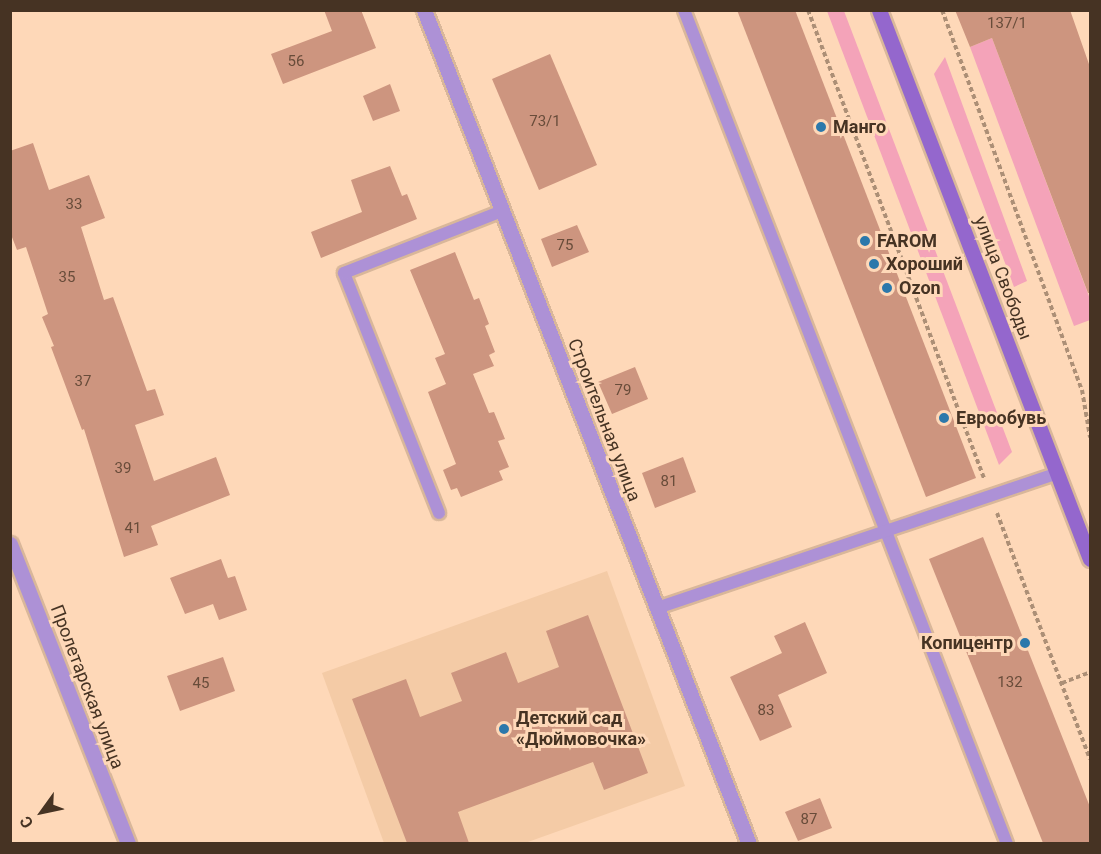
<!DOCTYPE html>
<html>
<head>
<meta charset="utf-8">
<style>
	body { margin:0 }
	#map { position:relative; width:1101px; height:854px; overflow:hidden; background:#fed8b8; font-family:Roboto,sans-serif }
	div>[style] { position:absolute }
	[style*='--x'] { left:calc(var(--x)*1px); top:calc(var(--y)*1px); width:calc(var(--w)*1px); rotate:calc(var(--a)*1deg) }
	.built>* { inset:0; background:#f4cba6 }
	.green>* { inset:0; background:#f4a3b9 }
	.building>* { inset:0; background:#cd957f }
	.path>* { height:4px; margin-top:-2px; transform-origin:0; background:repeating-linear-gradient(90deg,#ac8f76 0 4.5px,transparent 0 7.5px) }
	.roads { filter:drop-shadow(2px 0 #d9b79a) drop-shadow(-2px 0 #d9b79a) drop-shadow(0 2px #d9b79a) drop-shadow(0 -2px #d9b79a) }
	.service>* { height:12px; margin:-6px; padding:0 6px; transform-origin:6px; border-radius:6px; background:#ad91d6 }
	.minor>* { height:15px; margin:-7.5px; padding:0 7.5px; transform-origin:7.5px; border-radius:7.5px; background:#ad91d6 }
	.tertiary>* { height:15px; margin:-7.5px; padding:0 7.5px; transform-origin:7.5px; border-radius:7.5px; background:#ad91d6 }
	.secondary>* { height:15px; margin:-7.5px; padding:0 7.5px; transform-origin:7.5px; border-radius:7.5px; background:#9467cd }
	.dots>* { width:16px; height:16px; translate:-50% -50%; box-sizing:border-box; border:3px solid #fed8b8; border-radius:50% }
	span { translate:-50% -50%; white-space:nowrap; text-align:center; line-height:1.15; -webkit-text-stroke:6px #fed8b8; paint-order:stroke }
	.number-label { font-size:15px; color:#684c3a }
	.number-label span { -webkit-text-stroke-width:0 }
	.poi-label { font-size:18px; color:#463323; font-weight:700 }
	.left { translate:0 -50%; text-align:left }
	.right { translate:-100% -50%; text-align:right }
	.street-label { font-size:18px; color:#463323 }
	.frame { position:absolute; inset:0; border:12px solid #463323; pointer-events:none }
	.north { position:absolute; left:12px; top:782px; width:60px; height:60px; -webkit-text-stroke:4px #fed8b8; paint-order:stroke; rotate:237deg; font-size:16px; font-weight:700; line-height:24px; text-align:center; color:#463323 }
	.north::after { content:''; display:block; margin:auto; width:21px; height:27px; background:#463323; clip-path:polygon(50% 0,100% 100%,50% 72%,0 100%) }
</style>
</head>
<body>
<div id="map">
	<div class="built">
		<i style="clip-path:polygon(607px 571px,685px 786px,525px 843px,384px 843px,322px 673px)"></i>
	</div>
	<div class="green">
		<i style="clip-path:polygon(827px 11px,844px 11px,1012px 452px,999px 465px)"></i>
		<i style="clip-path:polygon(992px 38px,1090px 299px,1090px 320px,1074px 326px,970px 47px)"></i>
		<i style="clip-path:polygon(945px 57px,1027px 281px,1014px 287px,934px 74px)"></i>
	</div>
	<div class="building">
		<i style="clip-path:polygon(324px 10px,361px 10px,376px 48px,283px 84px,271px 54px,332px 31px)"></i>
		<i style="clip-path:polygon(737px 10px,795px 10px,976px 478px,926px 497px)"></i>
		<i style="clip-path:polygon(955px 10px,1070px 10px,1090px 67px,1090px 293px,1088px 293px,992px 38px,970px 47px)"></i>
		<i style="clip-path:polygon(550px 54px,597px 165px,539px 190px,492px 79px)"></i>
		<i style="clip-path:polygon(390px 84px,400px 111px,373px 121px,363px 96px)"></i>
		<i style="clip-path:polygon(33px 143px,49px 190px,89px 175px,105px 218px,81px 227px,104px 300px,113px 297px,147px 391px,155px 389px,164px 415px,135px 425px,154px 481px,216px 457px,230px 495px,151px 526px,158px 545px,124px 557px,84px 429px,82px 430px,51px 347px,54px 346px,42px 317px,48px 314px,26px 247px,17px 250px,10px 232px,10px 151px)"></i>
		<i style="clip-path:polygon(390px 166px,402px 196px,407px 194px,417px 219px,321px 258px,311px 232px,362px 212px,351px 180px)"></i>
		<i style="clip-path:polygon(577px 225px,589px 252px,552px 267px,541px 239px)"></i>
		<i style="clip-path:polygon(455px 252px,474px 300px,479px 298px,489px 324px,485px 326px,495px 352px,489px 355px,494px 366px,473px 374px,489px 413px,494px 412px,505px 439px,498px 441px,509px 467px,499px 471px,503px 480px,461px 497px,457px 488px,451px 490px,443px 470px,456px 464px,428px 392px,446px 384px,435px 358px,445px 354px,410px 270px)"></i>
		<i style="clip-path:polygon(635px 367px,648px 399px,612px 414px,598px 382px)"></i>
		<i style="clip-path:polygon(683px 457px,696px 492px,655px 508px,642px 473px)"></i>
		<i style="clip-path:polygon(983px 537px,1090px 807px,1090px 843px,1043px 843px,929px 559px)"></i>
		<i style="clip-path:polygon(221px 559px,228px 578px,235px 576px,247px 610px,219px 620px,213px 604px,185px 614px,170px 578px)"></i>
		<i style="clip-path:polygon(588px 615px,648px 773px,604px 790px,593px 762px,458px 812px,469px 843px,407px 843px,352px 699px,406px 679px,420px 717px,462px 701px,451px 673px,506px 652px,518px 683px,559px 667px,546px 631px)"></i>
		<i style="clip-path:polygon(805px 622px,827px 673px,778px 695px,792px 727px,760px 741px,730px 677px,782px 653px,774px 636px)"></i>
		<i style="clip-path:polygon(223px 657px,235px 691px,180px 711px,167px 676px)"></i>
		<i style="clip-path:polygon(820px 798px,832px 828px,798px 841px,785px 812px)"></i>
	</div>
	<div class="path">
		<i style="--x:808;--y:10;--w:500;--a:69.4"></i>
		<i style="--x:942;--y:10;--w:405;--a:69.8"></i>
		<i style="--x:1082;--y:390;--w:48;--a:80.3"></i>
		<i style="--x:997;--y:513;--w:263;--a:69.3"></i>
		<i style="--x:1062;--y:683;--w:30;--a:-21"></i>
	</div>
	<div class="roads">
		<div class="service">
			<i style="--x:684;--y:10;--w:894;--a:68.83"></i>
			<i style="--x:439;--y:513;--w:258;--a:-111.6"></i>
			<i style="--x:344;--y:273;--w:170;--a:-21.4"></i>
			<i style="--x:657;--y:608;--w:422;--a:-18.6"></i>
		</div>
		<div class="minor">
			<i style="--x:424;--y:10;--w:895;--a:68.71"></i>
		</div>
		<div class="tertiary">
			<i style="--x:10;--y:544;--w:322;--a:68.5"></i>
		</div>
		<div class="secondary">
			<i style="--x:879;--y:10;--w:588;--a:68.98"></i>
		</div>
	</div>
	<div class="dots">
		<i style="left:821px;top:127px;background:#2c78ab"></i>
		<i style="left:865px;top:241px;background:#2c78ab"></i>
		<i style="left:874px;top:264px;background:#2c78ab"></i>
		<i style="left:887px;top:288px;background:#2c78ab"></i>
		<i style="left:944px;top:418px;background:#2c78ab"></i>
		<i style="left:1025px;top:643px;background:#2c78ab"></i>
		<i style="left:504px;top:729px;background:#2c78ab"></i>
	</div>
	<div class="number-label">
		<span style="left:1007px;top:24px">137/1</span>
		<span style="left:296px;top:62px">56</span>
		<span style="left:545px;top:122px">73/1</span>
		<span style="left:74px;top:205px">33</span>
		<span style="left:565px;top:246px">75</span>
		<span style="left:67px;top:278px">35</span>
		<span style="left:83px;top:382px">37</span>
		<span style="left:623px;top:391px">79</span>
		<span style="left:123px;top:469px">39</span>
		<span style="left:669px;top:482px">81</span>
		<span style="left:133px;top:529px">41</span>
		<span style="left:1010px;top:683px">132</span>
		<span style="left:201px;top:684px">45</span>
		<span style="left:766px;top:711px">83</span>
		<span style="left:809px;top:820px">87</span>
	</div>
	<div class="poi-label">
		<span class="left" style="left:833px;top:127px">Манго</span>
		<span class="left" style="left:877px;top:241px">FAROM</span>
		<span class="left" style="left:886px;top:264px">Хороший</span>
		<span class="left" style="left:899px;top:288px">Ozon</span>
		<span class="left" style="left:956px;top:418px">Еврообувь</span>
		<span class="right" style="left:1013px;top:643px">Копицентр</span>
		<span class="left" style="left:516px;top:729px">Детский сад<br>«Дюймовочка»</span>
	</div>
	<div class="street-label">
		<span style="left:1003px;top:278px;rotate:69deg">улица Свободы</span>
		<span style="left:604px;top:420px;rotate:69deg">Строительная улица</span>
		<span style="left:87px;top:687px;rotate:69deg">Пролетарская улица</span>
	</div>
	<div class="frame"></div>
	<div class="north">С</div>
</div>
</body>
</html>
